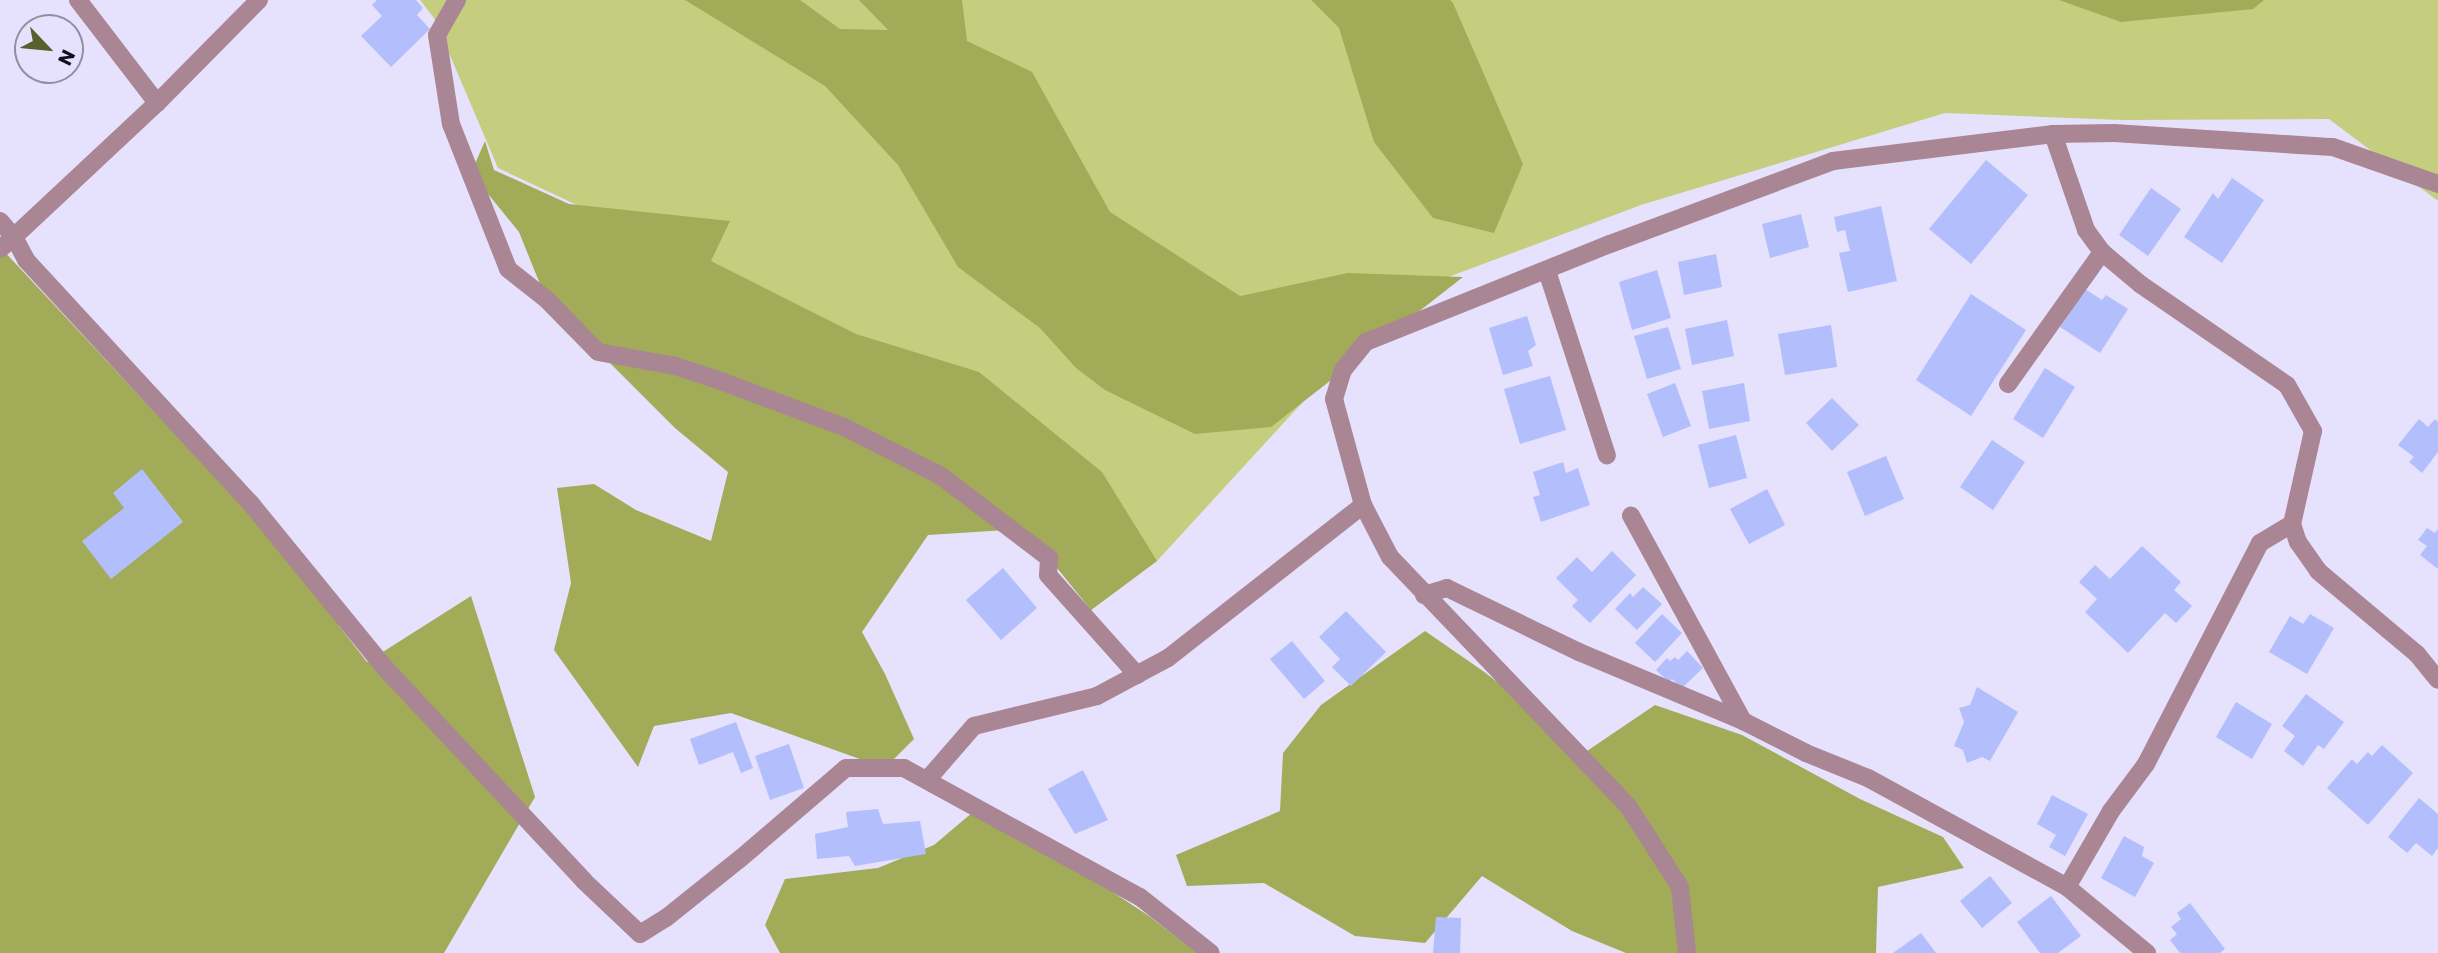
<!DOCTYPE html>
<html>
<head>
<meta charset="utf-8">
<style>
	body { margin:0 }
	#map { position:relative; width:2438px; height:953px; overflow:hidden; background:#e6e1fd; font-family:Poppins,sans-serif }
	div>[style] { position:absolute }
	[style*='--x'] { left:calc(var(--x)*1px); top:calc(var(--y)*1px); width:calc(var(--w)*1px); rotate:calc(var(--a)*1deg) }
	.green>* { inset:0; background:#c4ce7e }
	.forest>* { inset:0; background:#a2ab58 }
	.building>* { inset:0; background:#b2bffc }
	.minor>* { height:18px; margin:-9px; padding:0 9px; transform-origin:9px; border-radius:9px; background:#aa8593 }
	span { translate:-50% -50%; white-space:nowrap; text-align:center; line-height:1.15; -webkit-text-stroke:6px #e6e1fd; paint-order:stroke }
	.north { position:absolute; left:14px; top:14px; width:70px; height:70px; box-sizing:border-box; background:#e6e1fd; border:2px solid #918da3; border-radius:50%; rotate:116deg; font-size:19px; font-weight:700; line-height:28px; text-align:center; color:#120e1d }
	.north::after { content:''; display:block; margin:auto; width:24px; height:32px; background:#595f2d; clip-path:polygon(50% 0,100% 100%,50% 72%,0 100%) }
</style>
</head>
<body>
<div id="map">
	<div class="green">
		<i style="clip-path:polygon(420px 0,2438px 0,2438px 201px,2329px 119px,2121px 120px,1945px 113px,1641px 205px,1333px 320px,1301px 404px,1157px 561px,1091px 610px,985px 396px,498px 168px,434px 18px)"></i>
	</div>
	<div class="forest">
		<i style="clip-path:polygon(685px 0,800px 0,840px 29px,888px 30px,859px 0,962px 0,967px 41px,1032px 72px,1110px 212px,1240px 296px,1348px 273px,1463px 277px,1271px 427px,1195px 434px,1105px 390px,1076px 368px,1040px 328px,958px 267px,898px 165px,825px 86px)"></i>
		<i style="clip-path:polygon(1311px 0,1450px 0,1453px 3px,1523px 164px,1494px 233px,1433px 218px,1374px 142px,1339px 28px)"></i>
		<i style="clip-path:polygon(2059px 0,2264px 0,2253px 9px,2121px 22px)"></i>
		<i style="clip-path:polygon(485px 141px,494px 170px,569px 204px,730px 221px,711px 261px,856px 334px,979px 372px,1102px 472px,1157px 561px,1091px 610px,1049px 558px,1021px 529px,928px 535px,862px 632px,885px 674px,914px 739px,885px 768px,731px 713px,654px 726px,638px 767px,554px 650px,571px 583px,557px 488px,594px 484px,636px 510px,711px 541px,728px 472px,675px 428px,546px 299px,519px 232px,471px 173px)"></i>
		<i style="clip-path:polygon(0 247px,324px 593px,339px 626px,367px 662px,471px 596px,535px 797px,444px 953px,0 953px)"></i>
		<i style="clip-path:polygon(1425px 631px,1483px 671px,1587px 751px,1655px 705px,1742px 735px,1860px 799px,1943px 837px,1964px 868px,1878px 887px,1876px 953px,1626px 953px,1572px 931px,1482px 876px,1425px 943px,1355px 936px,1264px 883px,1187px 886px,1176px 855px,1280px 811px,1283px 753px,1321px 705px)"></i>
		<i style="clip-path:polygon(973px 812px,1073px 866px,1149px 916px,1197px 953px,780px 953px,765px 925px,785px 879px,878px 868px,934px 845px)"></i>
	</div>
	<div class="building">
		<i style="clip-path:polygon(377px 0,416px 0,423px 8px,417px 15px,430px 29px,391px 67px,361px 36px,382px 16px,372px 5px)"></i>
		<i style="clip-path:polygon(1986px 160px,2028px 195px,1971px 264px,1929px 229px)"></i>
		<i style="clip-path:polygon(2232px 178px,2264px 200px,2222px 263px,2184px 237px,2213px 193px,2218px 199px)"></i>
		<i style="clip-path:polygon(2151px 188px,2181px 209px,2148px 256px,2119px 235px)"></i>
		<i style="clip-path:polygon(1881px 206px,1897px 281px,1848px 292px,1839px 253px,1850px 251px,1845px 230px,1837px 232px,1834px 217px)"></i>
		<i style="clip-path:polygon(1801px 214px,1809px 247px,1770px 258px,1762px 224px)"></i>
		<i style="clip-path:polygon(1716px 254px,1722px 287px,1684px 295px,1678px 262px)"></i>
		<i style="clip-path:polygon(1657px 270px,1671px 318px,1632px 330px,1619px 282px)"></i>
		<i style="clip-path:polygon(2085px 289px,2102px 300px,2106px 295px,2128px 309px,2100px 353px,2060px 327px)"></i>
		<i style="clip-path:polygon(1971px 294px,2026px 330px,1971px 416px,1916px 380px)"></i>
		<i style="clip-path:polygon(1527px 316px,1536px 345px,1528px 351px,1533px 366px,1503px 375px,1489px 328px)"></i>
		<i style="clip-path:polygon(1727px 320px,1734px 356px,1692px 365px,1685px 329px)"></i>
		<i style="clip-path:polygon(1831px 325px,1837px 367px,1785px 375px,1778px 334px)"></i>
		<i style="clip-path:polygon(1668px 327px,1681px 369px,1647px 379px,1634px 336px)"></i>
		<i style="clip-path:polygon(2045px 368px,2075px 387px,2043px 438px,2013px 419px)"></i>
		<i style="clip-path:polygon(1550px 376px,1566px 430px,1520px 444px,1504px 389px)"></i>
		<i style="clip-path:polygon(1675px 383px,1691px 426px,1663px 437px,1647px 394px)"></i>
		<i style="clip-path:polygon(1744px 383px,1750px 421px,1709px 429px,1702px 391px)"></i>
		<i style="clip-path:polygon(1832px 398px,1859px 425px,1832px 451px,1806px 423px)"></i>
		<i style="clip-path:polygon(2419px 419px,2428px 427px,2435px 419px,2438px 422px,2438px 452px,2422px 473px,2409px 462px,2414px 457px,2398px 445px)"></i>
		<i style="clip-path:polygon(1736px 435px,1747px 478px,1709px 488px,1698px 445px)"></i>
		<i style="clip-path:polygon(1992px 440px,2025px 462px,1993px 510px,1960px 487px)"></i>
		<i style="clip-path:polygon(1886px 456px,1904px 499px,1865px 516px,1847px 472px)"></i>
		<i style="clip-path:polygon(1563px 462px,1566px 473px,1578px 468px,1590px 505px,1541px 522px,1533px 497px,1540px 495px,1533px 472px)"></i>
		<i style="clip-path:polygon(142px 469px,183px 522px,111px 579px,82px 541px,124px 508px,113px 493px)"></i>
		<i style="clip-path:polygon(1767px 489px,1785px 525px,1749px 544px,1730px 509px)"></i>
		<i style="clip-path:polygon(2427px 528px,2435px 533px,2438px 529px,2438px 569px,2420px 555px,2427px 546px,2418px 540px)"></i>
		<i style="clip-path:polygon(2142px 546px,2181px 582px,2174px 590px,2192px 606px,2176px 623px,2165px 613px,2128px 653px,2085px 612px,2097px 599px,2079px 582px,2095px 565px,2110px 579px)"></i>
		<i style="clip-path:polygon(1612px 551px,1636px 575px,1590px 623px,1572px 606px,1578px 600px,1556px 578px,1577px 557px,1592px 572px)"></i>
		<i style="clip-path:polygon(1003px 568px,1037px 608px,1001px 640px,966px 600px)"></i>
		<i style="clip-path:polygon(1643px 587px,1662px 604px,1637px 630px,1615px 609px,1630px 593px,1633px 597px)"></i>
		<i style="clip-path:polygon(1346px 611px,1386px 652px,1351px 686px,1332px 667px,1340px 659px,1319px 637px)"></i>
		<i style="clip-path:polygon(1662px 614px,1682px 633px,1655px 662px,1635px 643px)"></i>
		<i style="clip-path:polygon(2310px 614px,2334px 628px,2307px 674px,2269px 652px,2290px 616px,2303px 624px)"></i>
		<i style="clip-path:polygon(1292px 641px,1325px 681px,1304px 699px,1270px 659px)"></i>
		<i style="clip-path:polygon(1687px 651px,1703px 668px,1682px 688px,1672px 679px,1669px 682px,1656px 670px,1667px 658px,1670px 661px,1675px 657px,1678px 660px)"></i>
		<i style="clip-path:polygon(1977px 687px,2018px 712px,1990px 761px,1982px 757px,1967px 763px,1963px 750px,1954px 746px,1964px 722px,1959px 708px,1970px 705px)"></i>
		<i style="clip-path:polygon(2306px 694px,2344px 722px,2324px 749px,2318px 745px,2303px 766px,2284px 751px,2295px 736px,2282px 726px)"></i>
		<i style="clip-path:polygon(2236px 702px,2272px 724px,2252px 759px,2216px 737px)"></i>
		<i style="clip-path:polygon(736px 722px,753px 768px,741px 773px,733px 752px,699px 765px,690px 739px)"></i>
		<i style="clip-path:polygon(789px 744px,804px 788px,770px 800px,755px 756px)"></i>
		<i style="clip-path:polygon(2382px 745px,2413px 773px,2368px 825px,2327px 788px,2352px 759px,2357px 764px,2368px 752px,2372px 756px)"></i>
		<i style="clip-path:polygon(1083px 770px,1108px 820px,1075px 834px,1048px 789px)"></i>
		<i style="clip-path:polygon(2052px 795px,2088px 814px,2065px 856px,2049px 847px,2056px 835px,2037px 824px)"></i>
		<i style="clip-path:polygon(2419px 798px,2438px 814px,2438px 848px,2432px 856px,2416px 843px,2407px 853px,2388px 837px)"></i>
		<i style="clip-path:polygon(878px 809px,883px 824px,920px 821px,926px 854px,855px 866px,849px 856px,817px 859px,815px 834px,848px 827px,846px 812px)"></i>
		<i style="clip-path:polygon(2124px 836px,2144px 847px,2142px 856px,2154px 863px,2135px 897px,2101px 878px)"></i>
		<i style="clip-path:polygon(1990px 876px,2012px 903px,1982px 928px,1960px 901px)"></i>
		<i style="clip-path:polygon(2051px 896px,2081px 936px,2058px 953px,2040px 953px,2017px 922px)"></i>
		<i style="clip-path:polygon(2190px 903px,2225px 949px,2220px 953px,2180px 953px,2170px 940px,2177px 934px,2171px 927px,2181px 919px,2177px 913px)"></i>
		<i style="clip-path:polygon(1436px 917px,1461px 918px,1460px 953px,1433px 953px)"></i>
		<i style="clip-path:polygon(1921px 933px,1936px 953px,1893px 953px)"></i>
	</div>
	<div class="minor">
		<i style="--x:78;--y:0;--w:130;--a:52.5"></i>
		<i style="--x:259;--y:0;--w:145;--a:134.7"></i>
		<i style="--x:157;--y:103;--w:196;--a:136.9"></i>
		<i style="--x:14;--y:237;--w:26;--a:62"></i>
		<i style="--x:26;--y:260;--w:333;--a:47.3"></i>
		<i style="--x:252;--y:505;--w:210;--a:50.8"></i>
		<i style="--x:385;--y:668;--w:291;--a:46.9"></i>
		<i style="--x:584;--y:881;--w:77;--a:43.4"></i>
		<i style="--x:640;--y:934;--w:31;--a:-32"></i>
		<i style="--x:666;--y:918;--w:96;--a:-38.7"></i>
		<i style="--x:741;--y:858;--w:138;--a:-40.6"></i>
		<i style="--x:846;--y:768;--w:58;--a:0"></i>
		<i style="--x:904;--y:768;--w:269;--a:28.7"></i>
		<i style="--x:1140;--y:897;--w:90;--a:38.3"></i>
		<i style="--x:457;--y:0;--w:40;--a:119.7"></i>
		<i style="--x:437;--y:35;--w:90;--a:81.1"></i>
		<i style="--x:451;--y:124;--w:156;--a:68.5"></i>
		<i style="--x:508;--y:269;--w:48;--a:38.3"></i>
		<i style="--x:546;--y:299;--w:74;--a:45.5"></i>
		<i style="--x:598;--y:352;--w:78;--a:10.3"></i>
		<i style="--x:675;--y:366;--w:45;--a:18"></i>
		<i style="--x:718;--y:380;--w:134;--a:20.5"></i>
		<i style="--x:844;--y:427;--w:109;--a:26.8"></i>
		<i style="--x:941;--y:476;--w:136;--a:37.2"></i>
		<i style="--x:1049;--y:558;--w:17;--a:93"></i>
		<i style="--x:1048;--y:575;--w:134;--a:48.3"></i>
		<i style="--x:2053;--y:134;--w:102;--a:71"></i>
		<i style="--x:2086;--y:230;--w:27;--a:54"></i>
		<i style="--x:2102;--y:252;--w:50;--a:40.1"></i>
		<i style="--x:2140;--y:284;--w:178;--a:34.5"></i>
		<i style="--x:2287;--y:385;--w:53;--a:60.5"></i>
		<i style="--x:2313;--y:431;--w:95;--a:102.7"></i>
		<i style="--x:2292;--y:524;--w:19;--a:72"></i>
		<i style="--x:2298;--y:542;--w:35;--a:55"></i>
		<i style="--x:2318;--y:571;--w:129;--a:40"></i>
		<i style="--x:2417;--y:654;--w:33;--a:51"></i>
		<i style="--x:0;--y:221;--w:21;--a:49"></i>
		<i style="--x:14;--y:237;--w:18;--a:139"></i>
		<i style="--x:1547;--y:271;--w:194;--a:72"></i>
		<i style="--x:2008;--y:384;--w:162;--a:-54.5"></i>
		<i style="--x:1424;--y:595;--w:24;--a:-17"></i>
		<i style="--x:1447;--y:588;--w:147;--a:25.9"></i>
		<i style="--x:1579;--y:652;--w:178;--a:22.8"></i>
		<i style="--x:1743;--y:721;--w:234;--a:-118.6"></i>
		<i style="--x:1743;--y:721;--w:71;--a:26.9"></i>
		<i style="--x:1806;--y:753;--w:67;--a:22"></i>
		<i style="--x:1868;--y:778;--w:227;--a:28.7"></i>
		<i style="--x:2067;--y:887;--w:104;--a:39.5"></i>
		<i style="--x:927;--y:780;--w:72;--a:-49"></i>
		<i style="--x:974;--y:726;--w:127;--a:-13.7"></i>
		<i style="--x:1097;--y:696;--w:81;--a:-28.2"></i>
		<i style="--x:1168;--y:658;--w:248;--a:-38.1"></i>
		<i style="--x:2067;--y:887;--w:88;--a:-59.9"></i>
		<i style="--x:2111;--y:811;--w:59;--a:-53.3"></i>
		<i style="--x:2146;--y:764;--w:249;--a:-62.7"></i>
		<i style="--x:2260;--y:543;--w:37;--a:-31"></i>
		<i style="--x:1687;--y:953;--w:66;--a:-96.1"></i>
		<i style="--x:1680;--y:887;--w:96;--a:-122.7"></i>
		<i style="--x:1628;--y:806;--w:344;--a:-133.7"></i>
		<i style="--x:1390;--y:557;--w:59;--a:-117.4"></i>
		<i style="--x:1363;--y:505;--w:110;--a:-105.3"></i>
		<i style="--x:1334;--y:399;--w:30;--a:-73"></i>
		<i style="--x:1343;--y:370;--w:36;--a:-51"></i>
		<i style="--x:1366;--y:342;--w:263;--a:-21.9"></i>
		<i style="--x:1610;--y:244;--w:238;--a:-20.4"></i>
		<i style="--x:1833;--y:161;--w:222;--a:-7"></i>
		<i style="--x:2053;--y:134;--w:61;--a:-0.9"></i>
		<i style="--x:2114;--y:133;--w:219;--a:3.7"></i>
		<i style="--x:2333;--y:147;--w:111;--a:19.4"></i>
	</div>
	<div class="north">N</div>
</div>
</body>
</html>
